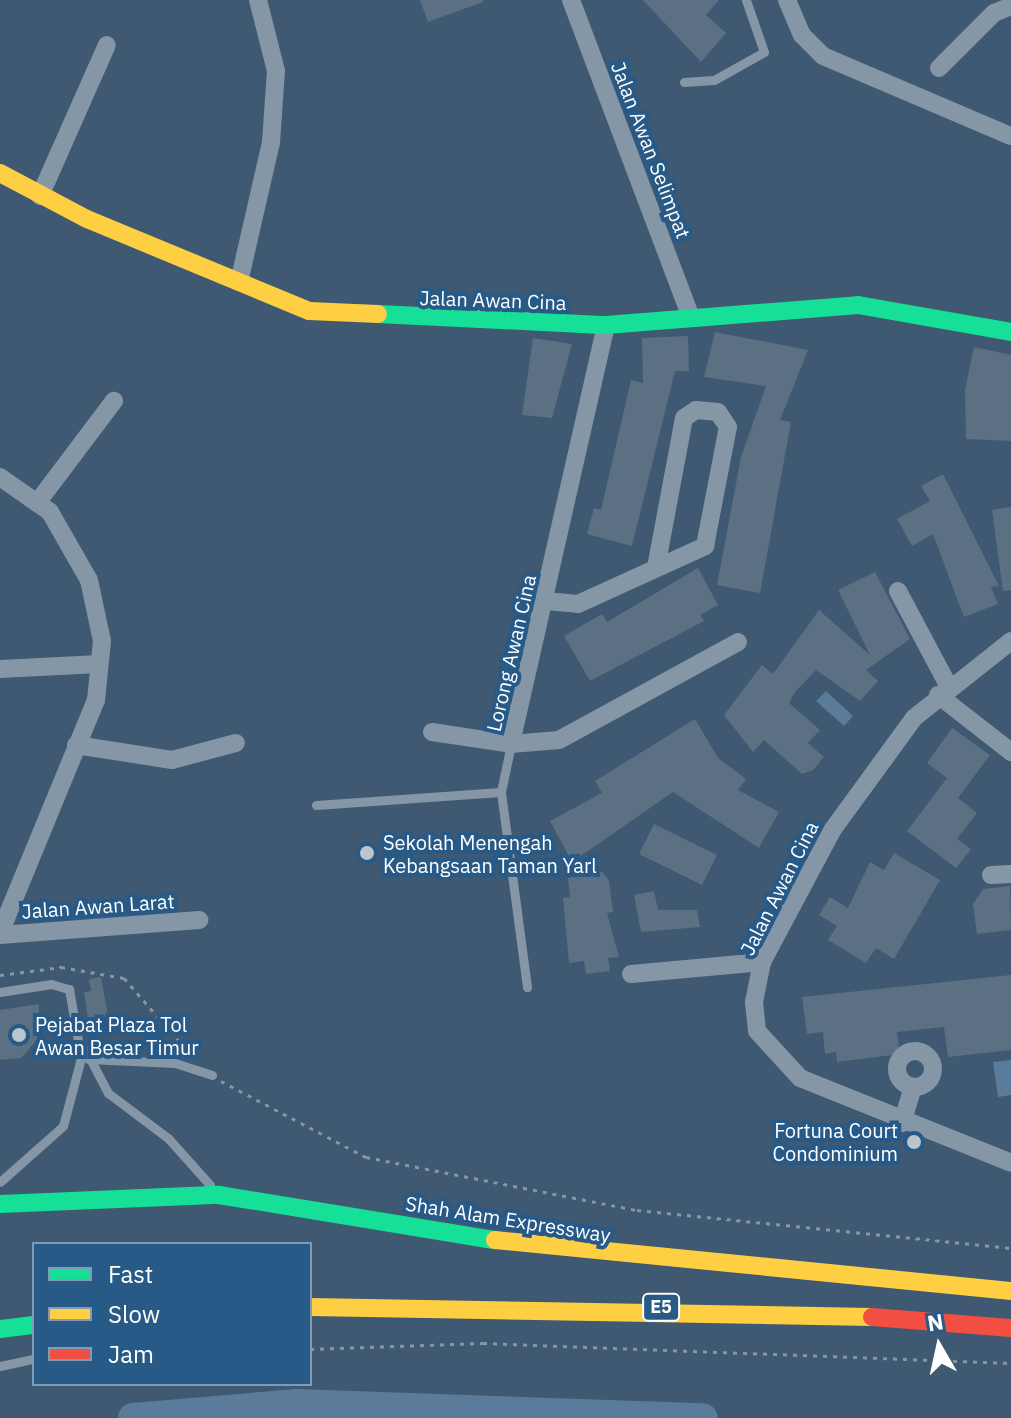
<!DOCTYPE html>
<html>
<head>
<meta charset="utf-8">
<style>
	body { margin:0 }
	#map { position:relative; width:1011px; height:1418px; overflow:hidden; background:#3e5971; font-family:"IBM Plex Sans",sans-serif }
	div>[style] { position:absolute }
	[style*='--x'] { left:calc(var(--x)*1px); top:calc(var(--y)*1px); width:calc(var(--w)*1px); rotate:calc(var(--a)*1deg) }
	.water>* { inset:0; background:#5a7b99 }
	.river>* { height:30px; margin:-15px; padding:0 15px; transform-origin:15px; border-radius:15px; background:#5a7b99 }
	.building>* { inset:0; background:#5b7183 }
	.path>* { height:3px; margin-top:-1.5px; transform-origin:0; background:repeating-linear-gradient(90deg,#8596a7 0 4px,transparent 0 10px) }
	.lane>* { height:9px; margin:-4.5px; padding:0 4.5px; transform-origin:4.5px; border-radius:4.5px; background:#8596a7 }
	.street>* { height:18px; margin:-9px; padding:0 9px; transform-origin:9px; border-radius:9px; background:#8596a7 }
	.street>.ring { margin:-9px; padding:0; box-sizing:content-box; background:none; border:18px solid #8596a7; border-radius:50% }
	.fast>* { height:18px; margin:-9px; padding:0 9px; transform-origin:9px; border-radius:9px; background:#16e098 }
	.slow>* { height:18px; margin:-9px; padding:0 9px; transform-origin:9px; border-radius:9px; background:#ffcf43 }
	.jam>* { height:18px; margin:-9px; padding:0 9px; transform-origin:9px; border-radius:9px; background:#f24e42 }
	.dots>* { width:22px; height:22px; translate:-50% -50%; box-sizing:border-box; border:4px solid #285a87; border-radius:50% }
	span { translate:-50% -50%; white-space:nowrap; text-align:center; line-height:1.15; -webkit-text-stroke:8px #285a87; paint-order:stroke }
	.shield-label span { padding:2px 6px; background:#285a87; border:2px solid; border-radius:6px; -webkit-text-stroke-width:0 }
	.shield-label { font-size:18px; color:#fff; font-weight:700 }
	.street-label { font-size:20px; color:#fff }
	.poi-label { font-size:20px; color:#fff }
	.left { translate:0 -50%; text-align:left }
	.right { translate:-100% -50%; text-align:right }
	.legend { position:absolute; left:32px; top:1242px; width:280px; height:144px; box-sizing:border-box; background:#285a87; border:2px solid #7e9cb7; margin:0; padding:10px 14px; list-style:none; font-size:24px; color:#fff }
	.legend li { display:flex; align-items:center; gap:16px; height:40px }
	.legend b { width:40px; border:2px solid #7e9cb7 }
	.north { position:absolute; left:899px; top:1306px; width:80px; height:80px; -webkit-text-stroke:6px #285a87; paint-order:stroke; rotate:351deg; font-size:22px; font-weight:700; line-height:32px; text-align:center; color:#fff }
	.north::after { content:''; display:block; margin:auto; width:28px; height:36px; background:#fff; clip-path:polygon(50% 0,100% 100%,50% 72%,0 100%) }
</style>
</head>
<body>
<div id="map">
	<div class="water">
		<i style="clip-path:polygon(826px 691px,853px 716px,844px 726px,816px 701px)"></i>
		<i style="clip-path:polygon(1011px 1060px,1011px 1095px,998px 1097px,993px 1062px)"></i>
	</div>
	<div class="river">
		<i style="--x:133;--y:1418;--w:164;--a:-4.9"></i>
		<i style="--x:296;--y:1404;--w:407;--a:2"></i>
	</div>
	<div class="building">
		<i style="clip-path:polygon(420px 0,483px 0,483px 2px,428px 22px)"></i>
		<i style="clip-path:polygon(643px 0,719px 0,706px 15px,726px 33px,701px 62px)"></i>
		<i style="clip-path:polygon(715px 332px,808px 350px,780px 420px,791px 422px,760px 593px,717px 585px,741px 457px,766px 386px,704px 377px)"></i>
		<i style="clip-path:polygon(688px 336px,689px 371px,675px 371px,632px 546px,587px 534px,594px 508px,601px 510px,631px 380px,643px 383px,642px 338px)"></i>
		<i style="clip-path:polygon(533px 338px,572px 344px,552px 418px,522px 415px)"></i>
		<i style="clip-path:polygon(974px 347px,1011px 355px,1011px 441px,966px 439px,965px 390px)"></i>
		<i style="clip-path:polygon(943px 474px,999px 586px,991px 587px,998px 604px,964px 617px,933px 534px,912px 546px,897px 519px,930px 501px,921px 486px)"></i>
		<i style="clip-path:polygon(1011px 507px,1011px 590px,1003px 591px,992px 510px)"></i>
		<i style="clip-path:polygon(698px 568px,718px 605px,700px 615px,704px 621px,590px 681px,564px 636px,602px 614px,607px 622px)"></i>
		<i style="clip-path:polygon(875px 572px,910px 639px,866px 670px,878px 681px,860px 701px,816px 670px,795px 692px,789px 703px,820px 730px,808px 743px,824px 757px,813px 770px,802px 774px,764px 740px,753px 752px,724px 715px,762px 665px,773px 674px,819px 610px,870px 655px,838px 590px)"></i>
		<i style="clip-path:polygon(695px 719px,718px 758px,746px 779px,738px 790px,779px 812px,759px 848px,673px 792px,572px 862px,550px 821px,602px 793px,595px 781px)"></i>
		<i style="clip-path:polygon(952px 728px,990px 755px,958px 798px,977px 813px,957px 839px,971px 849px,956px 868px,907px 831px,947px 778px,927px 763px)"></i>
		<i style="clip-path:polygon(654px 824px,717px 855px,702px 885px,639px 854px)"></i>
		<i style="clip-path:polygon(894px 853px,940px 880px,894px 959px,876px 948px,866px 963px,828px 940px,837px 926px,819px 915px,830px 897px,848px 908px,870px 862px,884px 870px)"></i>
		<i style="clip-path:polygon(602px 872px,609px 880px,613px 912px,607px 913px,619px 957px,608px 958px,610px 971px,586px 974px,584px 961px,569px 963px,563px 898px,570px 897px,568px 878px)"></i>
		<i style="clip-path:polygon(1010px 886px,1011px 930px,977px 934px,973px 904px,983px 889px)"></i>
		<i style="clip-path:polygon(654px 891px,658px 910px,697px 910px,700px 927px,641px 932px,634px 895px)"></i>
		<i style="clip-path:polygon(1011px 975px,1011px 1050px,948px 1057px,944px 1027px,897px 1032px,900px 1054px,837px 1062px,836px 1052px,825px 1054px,823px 1032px,807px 1034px,802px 997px)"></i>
		<i style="clip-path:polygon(101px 977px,108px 1016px,88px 1019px,84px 992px,91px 991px,89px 979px)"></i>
		<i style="clip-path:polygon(39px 1004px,38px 1039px,21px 1058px,0 1060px,0 1010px)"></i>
	</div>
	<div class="path">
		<i style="--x:0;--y:975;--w:62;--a:-7.5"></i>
		<i style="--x:61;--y:967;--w:64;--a:9.9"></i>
		<i style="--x:124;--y:978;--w:102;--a:49"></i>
		<i style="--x:221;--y:1081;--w:164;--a:27.7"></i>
		<i style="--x:366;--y:1157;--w:276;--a:11.1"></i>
		<i style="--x:637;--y:1210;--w:376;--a:5.8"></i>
		<i style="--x:310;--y:1349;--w:173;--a:-2"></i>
		<i style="--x:483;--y:1343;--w:528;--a:2.17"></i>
	</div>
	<div class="lane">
		<i style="--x:684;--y:82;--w:30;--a:-4"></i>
		<i style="--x:714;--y:80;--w:57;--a:-29.2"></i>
		<i style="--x:764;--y:52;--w:55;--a:-109.1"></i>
		<i style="--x:511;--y:744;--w:49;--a:101.8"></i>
		<i style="--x:501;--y:792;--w:197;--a:82.4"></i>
		<i style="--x:316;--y:805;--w:185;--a:-4"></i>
		<i style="--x:0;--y:992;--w:52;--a:-8.9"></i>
		<i style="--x:51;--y:984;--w:19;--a:16"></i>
		<i style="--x:69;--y:989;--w:70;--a:80.1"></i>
		<i style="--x:81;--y:1058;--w:70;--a:104.8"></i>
		<i style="--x:63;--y:1126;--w:84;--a:138.4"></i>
		<i style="--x:85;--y:1049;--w:50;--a:62.4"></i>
		<i style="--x:108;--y:1093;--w:75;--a:36.9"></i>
		<i style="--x:168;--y:1138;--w:63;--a:48.2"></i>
		<i style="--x:88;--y:1059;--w:87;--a:2.6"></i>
		<i style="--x:175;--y:1063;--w:39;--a:18"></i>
		<i style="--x:0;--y:1366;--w:35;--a:-12"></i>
	</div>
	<div class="street">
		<i style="--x:571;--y:0;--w:339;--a:69.3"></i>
		<i style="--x:787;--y:0;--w:38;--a:67"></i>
		<i style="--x:802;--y:35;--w:30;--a:45"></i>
		<i style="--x:823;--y:56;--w:204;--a:23.1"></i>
		<i style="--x:939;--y:68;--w:78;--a:-45"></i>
		<i style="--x:994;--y:13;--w:18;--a:-22"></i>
		<i style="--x:40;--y:196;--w:165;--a:-66.1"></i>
		<i style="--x:239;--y:282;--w:144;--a:-77.1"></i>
		<i style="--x:271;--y:142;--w:71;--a:-86"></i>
		<i style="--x:276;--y:71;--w:73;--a:-104.2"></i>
		<i style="--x:606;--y:325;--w:430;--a:102.8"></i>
		<i style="--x:511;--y:744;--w:48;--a:-4.8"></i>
		<i style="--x:559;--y:740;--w:204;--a:-28.7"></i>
		<i style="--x:0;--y:477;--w:61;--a:35"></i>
		<i style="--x:50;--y:512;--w:78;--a:60.2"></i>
		<i style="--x:89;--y:580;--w:62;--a:78"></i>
		<i style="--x:102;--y:641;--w:59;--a:95.8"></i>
		<i style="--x:96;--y:700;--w:252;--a:112.4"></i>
		<i style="--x:37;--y:503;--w:128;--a:-53"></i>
		<i style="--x:898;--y:591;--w:109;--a:62"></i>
		<i style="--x:545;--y:601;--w:33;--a:5"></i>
		<i style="--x:578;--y:604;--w:140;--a:-24.5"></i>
		<i style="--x:705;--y:546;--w:121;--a:-79.1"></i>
		<i style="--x:728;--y:427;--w:18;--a:-124"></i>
		<i style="--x:718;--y:412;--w:22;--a:-175"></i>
		<i style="--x:696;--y:410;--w:14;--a:146"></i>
		<i style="--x:684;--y:418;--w:153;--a:100.6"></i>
		<i style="--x:1011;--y:641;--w:124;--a:141.6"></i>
		<i style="--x:914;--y:718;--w:137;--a:126.1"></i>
		<i style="--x:833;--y:829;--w:151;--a:118.1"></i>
		<i style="--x:762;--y:962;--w:41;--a:101.3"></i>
		<i style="--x:754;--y:1002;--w:29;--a:84"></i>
		<i style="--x:757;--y:1031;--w:64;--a:47.5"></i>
		<i style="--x:800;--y:1078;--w:227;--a:21.9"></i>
		<i style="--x:0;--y:669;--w:99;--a:-2.9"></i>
		<i style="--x:938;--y:695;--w:93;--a:38"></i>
		<i style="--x:432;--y:732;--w:80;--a:8.6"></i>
		<i style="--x:76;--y:745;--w:97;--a:8.9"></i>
		<i style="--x:172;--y:760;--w:66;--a:-14.9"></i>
		<i style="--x:991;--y:875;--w:20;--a:-3"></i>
		<i style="--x:0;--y:935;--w:200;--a:-4.3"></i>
		<i style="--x:631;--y:974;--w:132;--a:-5.2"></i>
		<i class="ring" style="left:897px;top:1051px;width:18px;height:18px"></i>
		<i style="--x:902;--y:1123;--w:38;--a:-73"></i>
	</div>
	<div class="fast">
		<i style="--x:378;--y:314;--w:228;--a:2.8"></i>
		<i style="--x:606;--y:325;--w:253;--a:-4.5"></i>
		<i style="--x:858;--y:305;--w:155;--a:10"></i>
		<i style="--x:0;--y:1204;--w:219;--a:-2.4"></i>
		<i style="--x:219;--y:1195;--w:280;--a:9.3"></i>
		<i style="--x:0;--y:1329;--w:34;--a:-7"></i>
	</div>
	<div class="slow">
		<i style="--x:0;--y:173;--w:98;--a:27.9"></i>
		<i style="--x:87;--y:219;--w:240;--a:22.5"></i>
		<i style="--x:309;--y:311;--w:69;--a:2.5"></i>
		<i style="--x:495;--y:1240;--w:519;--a:5.64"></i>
		<i style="--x:310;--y:1307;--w:562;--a:1.02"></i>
	</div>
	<div class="jam">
		<i style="--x:872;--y:1317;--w:139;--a:4.5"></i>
	</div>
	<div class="dots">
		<i style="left:367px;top:853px;background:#bbc5cd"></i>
		<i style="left:19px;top:1035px;background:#bbc5cd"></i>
		<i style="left:914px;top:1142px;background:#bbc5cd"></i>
	</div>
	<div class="shield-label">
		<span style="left:661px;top:1307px">E5</span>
	</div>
	<div class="street-label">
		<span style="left:651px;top:150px;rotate:69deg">Jalan Awan Selimpat</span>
		<span style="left:493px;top:300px;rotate:2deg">Jalan Awan Cina</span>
		<span style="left:511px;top:653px;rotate:-77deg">Lorong Awan Cina</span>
		<span style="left:779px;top:888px;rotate:-63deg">Jalan Awan Cina</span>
		<span style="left:98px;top:906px;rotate:-4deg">Jalan Awan Larat</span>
		<span style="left:508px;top:1219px;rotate:9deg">Shah Alam Expressway</span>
	</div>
	<div class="poi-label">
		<span class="left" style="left:383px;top:854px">Sekolah Menengah<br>Kebangsaan Taman Yarl</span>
		<span class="left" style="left:35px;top:1036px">Pejabat Plaza Tol<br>Awan Besar Timur</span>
		<span class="right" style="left:898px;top:1142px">Fortuna Court<br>Condominium</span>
	</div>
	<ul class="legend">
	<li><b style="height:10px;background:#16e098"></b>Fast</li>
	<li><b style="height:10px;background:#ffcf43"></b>Slow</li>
	<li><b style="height:10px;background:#f24e42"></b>Jam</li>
	</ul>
	<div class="north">N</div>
</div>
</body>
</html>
